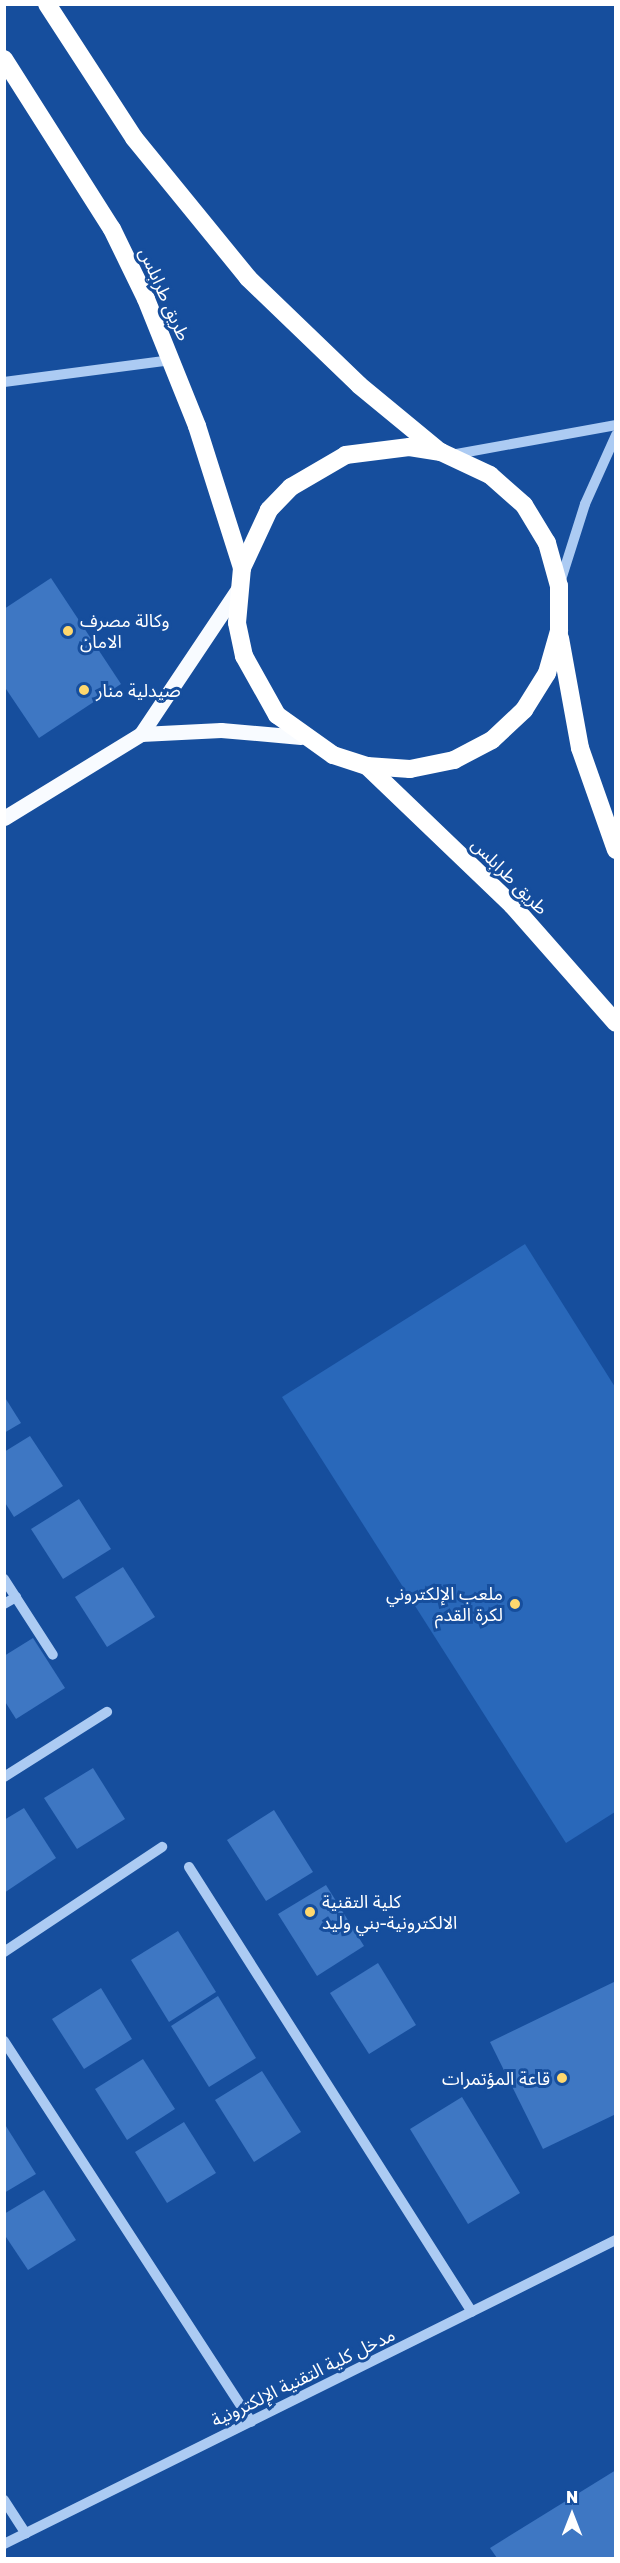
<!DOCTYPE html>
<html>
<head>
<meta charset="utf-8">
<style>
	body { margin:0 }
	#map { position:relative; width:620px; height:2563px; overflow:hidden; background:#164e9d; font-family:"Golos Text","Noto Sans Arabic",sans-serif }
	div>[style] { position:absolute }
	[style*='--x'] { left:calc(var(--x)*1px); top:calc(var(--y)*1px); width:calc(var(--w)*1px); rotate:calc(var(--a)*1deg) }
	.green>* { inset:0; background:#2968ba }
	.building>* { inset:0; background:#3e77c3 }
	.minor>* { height:10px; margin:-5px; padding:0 5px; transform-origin:5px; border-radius:5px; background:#accbf3 }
	.major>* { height:15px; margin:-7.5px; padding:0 7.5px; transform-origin:7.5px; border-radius:7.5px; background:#f8fbff }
	.highway>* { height:18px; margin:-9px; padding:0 9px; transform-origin:9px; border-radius:9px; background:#fff }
	.dots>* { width:16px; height:16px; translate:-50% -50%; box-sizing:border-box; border:3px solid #164e9d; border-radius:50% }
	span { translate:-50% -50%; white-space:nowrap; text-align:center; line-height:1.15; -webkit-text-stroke:6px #164e9d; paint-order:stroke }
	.street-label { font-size:18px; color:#fff }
	.poi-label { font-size:18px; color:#fff }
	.left { translate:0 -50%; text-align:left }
	.right { translate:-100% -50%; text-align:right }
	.frame { position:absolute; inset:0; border:6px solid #fff; pointer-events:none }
	.north { position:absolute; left:542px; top:2485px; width:60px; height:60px; -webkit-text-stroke:4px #164e9d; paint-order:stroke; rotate:0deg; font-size:16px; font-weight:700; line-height:24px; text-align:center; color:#fff }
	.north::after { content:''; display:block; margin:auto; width:21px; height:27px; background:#fff; clip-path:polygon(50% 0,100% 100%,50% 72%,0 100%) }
</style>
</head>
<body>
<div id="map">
	<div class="green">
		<i style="clip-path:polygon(525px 1244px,615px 1387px,615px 1812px,566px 1843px,282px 1397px)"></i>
	</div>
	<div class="building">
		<i style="clip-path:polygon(51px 578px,121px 684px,39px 738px,4px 686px,4px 609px)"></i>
		<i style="clip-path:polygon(4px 1396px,21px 1423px,4px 1433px)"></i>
		<i style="clip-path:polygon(30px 1436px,63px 1486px,14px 1517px,4px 1501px,4px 1452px)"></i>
		<i style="clip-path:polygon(79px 1499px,111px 1549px,63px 1579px,31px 1529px)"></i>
		<i style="clip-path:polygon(123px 1567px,155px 1617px,107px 1647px,75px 1597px)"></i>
		<i style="clip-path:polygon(33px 1638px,65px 1688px,16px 1719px,4px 1700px,4px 1656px)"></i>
		<i style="clip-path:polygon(93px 1768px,125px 1819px,77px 1849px,44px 1798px)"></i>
		<i style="clip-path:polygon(24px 1808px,56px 1858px,4px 1893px,4px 1820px)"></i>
		<i style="clip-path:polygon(274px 1810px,313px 1872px,266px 1901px,227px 1840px)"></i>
		<i style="clip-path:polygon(326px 1885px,364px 1946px,317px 1976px,278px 1914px)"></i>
		<i style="clip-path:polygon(178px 1931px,216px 1992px,169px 2022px,131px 1960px)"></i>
		<i style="clip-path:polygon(378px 1963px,416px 2025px,369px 2054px,330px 1993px)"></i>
		<i style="clip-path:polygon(616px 1981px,616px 2114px,543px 2149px,490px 2042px)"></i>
		<i style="clip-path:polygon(101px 1988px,132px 2039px,84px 2069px,52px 2019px)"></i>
		<i style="clip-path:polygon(218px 1996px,256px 2058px,209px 2087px,171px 2026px)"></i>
		<i style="clip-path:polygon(143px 2059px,175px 2109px,127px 2140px,95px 2089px)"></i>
		<i style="clip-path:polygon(262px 2071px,301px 2132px,254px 2162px,215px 2100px)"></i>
		<i style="clip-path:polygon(462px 2097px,520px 2193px,468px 2224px,410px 2129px)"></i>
		<i style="clip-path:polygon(184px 2122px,216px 2173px,167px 2203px,135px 2152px)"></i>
		<i style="clip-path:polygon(4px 2123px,36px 2174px,4px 2193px)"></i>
		<i style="clip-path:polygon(44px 2190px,76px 2240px,28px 2270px,4px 2234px,4px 2214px)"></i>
		<i style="clip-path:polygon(616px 2470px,616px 2558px,497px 2558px,490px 2548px)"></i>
	</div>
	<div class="minor">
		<i style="--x:4;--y:382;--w:169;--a:-7.5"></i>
		<i style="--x:451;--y:455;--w:168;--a:-10.3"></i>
		<i style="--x:560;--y:583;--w:83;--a:-72.4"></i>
		<i style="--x:585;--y:504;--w:76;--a:-65.8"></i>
		<i style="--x:4;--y:1579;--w:90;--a:57.2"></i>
		<i style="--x:4;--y:1604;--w:14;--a:-30"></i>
		<i style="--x:4;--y:1777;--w:122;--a:-32.3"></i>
		<i style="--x:189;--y:1867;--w:527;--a:57.55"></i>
		<i style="--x:4;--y:1952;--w:190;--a:-33.6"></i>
		<i style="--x:4;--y:2041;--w:454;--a:57"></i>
		<i style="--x:4;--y:2500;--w:40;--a:57.1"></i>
		<i style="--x:4;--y:2544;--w:683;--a:-26.42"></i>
	</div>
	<div class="major">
		<i style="--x:141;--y:734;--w:80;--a:-2.9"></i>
		<i style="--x:221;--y:730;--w:80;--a:5"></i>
		<i style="--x:4;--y:818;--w:161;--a:-31.5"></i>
		<i style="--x:141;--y:734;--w:174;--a:-56.2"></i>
	</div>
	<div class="highway">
		<i style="--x:47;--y:4;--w:160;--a:57"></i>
		<i style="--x:134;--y:138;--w:181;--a:50.8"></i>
		<i style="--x:248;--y:278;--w:154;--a:43.9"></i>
		<i style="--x:359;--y:385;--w:104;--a:39.5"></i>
		<i style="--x:4;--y:59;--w:201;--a:57.6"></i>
		<i style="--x:112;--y:229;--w:78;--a:64.1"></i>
		<i style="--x:146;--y:299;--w:137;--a:68.1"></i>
		<i style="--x:197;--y:426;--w:149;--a:72.4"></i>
		<i style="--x:560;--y:638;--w:112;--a:79.7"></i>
		<i style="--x:580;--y:748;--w:108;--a:70.6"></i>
		<i style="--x:367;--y:766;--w:43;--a:4"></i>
		<i style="--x:410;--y:769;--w:45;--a:-11.6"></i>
		<i style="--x:454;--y:760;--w:43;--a:-27.8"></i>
		<i style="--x:492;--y:740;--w:44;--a:-43.2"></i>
		<i style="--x:524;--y:710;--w:44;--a:-58.1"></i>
		<i style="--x:547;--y:673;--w:44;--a:-74.1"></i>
		<i style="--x:559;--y:631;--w:45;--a:-90"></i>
		<i style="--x:559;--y:586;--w:45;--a:-105.6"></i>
		<i style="--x:547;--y:543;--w:44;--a:-121.2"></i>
		<i style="--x:524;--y:505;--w:45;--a:-138.6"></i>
		<i style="--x:490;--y:475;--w:54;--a:-154.9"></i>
		<i style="--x:441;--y:452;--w:32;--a:-171"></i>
		<i style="--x:409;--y:447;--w:64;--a:172.8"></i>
		<i style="--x:346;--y:455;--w:64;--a:149.8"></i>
		<i style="--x:291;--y:487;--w:32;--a:134"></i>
		<i style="--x:269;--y:510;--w:64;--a:115"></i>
		<i style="--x:242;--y:568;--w:55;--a:95.2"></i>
		<i style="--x:237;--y:623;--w:34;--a:78"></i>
		<i style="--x:244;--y:656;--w:68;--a:60.8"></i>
		<i style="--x:277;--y:715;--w:69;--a:35.5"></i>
		<i style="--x:333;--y:755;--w:36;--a:18"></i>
		<i style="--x:367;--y:766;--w:201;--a:43.8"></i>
		<i style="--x:512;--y:905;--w:157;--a:48.6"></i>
	</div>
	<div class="dots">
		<i style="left:68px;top:631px;background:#ffd86e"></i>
		<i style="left:84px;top:690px;background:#ffd86e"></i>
		<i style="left:515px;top:1604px;background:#ffd86e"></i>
		<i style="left:310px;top:1912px;background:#ffd86e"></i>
		<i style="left:562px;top:2078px;background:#ffd86e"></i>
	</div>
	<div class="street-label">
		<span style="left:165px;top:294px;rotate:66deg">طريق طرابلس</span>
		<span style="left:510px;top:876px;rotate:45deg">طريق طرابلس</span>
		<span style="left:303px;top:2377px;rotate:-26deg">مدخل كلية التقنية الإلكترونية</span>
	</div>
	<div class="poi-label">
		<span class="left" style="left:80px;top:631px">وكالة مصرف<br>الامان</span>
		<span class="left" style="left:96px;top:690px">صيدلية منار</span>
		<span class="right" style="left:503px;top:1604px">ملعب الإلكتروني<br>لكرة القدم</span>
		<span class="left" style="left:322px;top:1912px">كلية التقنية<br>الالكترونية-بني وليد</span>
		<span class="right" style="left:550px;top:2078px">قاعة المؤتمرات</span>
	</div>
	<div class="frame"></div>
	<div class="north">N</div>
</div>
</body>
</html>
